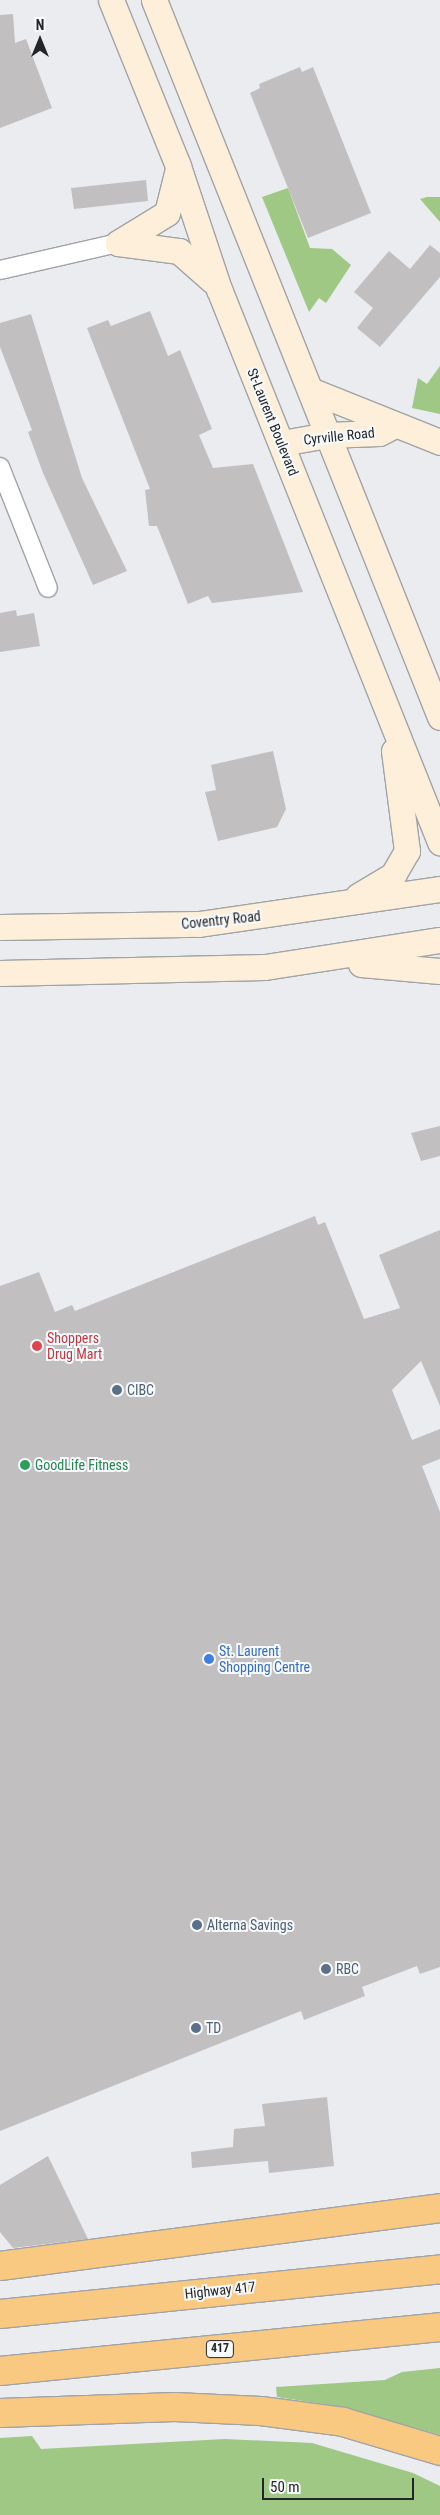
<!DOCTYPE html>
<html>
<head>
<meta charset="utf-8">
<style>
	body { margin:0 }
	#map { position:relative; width:440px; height:2515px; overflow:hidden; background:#eaecef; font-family:"Roboto Condensed",sans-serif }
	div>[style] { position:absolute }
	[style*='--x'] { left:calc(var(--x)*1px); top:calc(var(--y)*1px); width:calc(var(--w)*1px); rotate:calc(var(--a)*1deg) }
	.green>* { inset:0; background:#9ec884 }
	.building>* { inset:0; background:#c2bfc1 }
	.roads { filter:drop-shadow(1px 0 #a1a3a6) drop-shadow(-1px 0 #a1a3a6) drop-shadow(0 1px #a1a3a6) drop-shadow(0 -1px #a1a3a6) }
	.minor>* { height:18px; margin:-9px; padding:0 9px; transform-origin:9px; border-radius:9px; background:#fff }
	.secondary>* { height:25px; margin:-12.5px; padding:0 12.5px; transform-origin:12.5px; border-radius:12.5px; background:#fdefda }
	.motorway>* { height:28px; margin:-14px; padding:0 14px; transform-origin:14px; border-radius:14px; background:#f9c982 }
	.dots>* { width:14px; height:14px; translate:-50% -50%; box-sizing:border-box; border:2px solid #f7fafd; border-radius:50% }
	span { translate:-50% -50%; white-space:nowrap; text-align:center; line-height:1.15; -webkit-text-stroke:4px #f7fafd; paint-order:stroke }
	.shield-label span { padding:1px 4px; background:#f7fafd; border:1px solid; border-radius:4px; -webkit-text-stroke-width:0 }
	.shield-label { font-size:12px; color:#242526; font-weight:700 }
	.street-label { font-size:14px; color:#242526 }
	.health-label { font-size:14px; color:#be3a42 }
	.left { translate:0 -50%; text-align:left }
	.service-label { font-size:14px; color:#4e5e75 }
	.leisure-label { font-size:14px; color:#27864d }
	.shop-label { font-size:14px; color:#366cbe }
	.north { position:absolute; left:15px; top:15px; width:50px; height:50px; -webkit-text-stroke:4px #f7fafd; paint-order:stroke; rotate:0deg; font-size:14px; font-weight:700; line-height:20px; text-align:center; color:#242526 }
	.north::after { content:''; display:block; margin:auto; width:18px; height:22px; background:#242526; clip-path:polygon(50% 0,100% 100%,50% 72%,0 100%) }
	.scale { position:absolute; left:262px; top:2478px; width:152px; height:22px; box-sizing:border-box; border:2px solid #242526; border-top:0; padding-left:6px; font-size:15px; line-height:18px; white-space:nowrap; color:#242526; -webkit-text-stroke:4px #f7fafd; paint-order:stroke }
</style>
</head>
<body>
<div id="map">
	<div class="green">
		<i style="clip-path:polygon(288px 188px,310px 248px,332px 249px,351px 265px,326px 303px,319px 298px,309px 312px,262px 197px)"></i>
		<i style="clip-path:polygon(427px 197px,440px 197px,440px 222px,420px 199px)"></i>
		<i style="clip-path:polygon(440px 366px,440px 414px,412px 408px,418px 378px,427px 384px)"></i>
		<i style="clip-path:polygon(440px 2368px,440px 2435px,343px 2407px,277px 2397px,276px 2387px,385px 2380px,402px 2372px)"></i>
		<i style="clip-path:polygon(32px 2436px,41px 2449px,225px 2439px,312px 2443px,413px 2473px,440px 2486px,440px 2515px,0 2515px,0 2438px)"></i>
	</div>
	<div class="building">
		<i style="clip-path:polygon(13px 14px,15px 43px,26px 39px,52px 108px,0 128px,0 15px)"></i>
		<i style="clip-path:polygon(300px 67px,302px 72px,313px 67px,371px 213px,308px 238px,250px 93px,260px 88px,259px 84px)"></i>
		<i style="clip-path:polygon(146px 180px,148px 201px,74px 209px,71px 188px)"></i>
		<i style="clip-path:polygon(430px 245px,440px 253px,440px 277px,380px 347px,357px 328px,373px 308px,354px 292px,389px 251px,410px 269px)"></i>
		<i style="clip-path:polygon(150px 311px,168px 356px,180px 350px,212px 429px,199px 435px,213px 468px,253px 464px,303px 592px,212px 603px,208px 596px,188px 604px,157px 526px,149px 526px,145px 490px,150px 489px,87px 328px,108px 320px,111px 326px)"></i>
		<i style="clip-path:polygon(31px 314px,82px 478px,127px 571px,93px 585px,43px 473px,28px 432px,32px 430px,0 347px,0 323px)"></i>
		<i style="clip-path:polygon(16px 610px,17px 616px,34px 613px,40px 646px,0 652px,0 613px)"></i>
		<i style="clip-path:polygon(273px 751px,286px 809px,277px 827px,218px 841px,205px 792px,216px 790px,211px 765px)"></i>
		<i style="clip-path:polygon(440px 1126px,440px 1156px,421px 1161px,411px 1133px)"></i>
		<i style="clip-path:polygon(315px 1216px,318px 1225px,325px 1222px,364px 1319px,400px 1308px,379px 1255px,440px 1230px,440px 1406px,421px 1361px,392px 1390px,412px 1440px,440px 1429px,440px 1459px,422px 1466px,440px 1512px,440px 1967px,420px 1974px,417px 1966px,362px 1987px,365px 1996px,304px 2020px,301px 2011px,0 2131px,0 1286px,39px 1272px,55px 1312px,72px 1305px,75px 1311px)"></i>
		<i style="clip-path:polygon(327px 2097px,334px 2166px,269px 2173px,268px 2161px,192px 2168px,191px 2152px,233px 2147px,234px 2129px,265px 2126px,262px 2104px)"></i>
		<i style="clip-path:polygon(48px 2156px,88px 2239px,13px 2248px,0 2232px,0 2185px)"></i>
	</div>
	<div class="roads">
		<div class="minor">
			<i style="--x:0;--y:270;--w:121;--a:-12.9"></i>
			<i style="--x:0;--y:467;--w:130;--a:68.4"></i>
		</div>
		<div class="secondary">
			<i style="--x:111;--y:0;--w:179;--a:68"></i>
			<i style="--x:178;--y:166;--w:130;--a:71.6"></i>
			<i style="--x:219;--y:289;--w:596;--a:68.22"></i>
			<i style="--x:154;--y:0;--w:772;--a:68.25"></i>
			<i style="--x:118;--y:243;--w:62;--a:7.5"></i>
			<i style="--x:179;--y:251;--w:45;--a:41.4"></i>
			<i style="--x:118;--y:243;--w:57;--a:-31.5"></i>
			<i style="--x:167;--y:213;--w:45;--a:-76"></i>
			<i style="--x:310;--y:390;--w:140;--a:21.8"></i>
			<i style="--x:282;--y:443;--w:46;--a:-10.1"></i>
			<i style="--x:327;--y:435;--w:52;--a:-2.2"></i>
			<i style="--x:379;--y:433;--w:18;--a:-27"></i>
			<i style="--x:358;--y:896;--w:41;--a:-31"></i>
			<i style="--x:393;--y:875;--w:28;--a:-60"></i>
			<i style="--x:407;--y:851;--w:101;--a:-97.4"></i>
			<i style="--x:0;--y:927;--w:199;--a:-0.9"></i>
			<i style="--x:199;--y:924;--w:244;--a:-8.3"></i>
			<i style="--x:361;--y:964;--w:79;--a:5.1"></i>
			<i style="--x:0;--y:973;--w:265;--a:-1.3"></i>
			<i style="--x:265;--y:967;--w:177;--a:-8.8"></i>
		</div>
		<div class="motorway">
			<i style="--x:0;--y:2266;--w:444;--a:-7.5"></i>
			<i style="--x:0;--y:2314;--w:442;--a:-5.8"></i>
			<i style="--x:0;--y:2371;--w:442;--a:-5.7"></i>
			<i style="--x:0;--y:2413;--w:175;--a:-2"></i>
			<i style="--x:175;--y:2407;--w:86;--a:2.7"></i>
			<i style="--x:261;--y:2411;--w:83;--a:7.6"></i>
			<i style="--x:343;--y:2422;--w:101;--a:16.6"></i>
		</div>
	</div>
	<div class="dots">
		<i style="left:37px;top:1346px;background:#e0444e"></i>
		<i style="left:117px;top:1390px;background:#5c6f8a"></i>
		<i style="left:25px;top:1465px;background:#2e9e5b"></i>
		<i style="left:209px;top:1659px;background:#3f7fe0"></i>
		<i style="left:197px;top:1925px;background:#5c6f8a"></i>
		<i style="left:326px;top:1969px;background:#5c6f8a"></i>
		<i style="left:196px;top:2028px;background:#5c6f8a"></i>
	</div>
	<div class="shield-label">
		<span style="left:220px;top:2349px">417</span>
	</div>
	<div class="street-label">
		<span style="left:273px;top:422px;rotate:68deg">St-Laurent Boulevard</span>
		<span style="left:339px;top:436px;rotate:-6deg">Cyrville Road</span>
		<span style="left:221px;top:920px;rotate:-6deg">Coventry Road</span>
		<span style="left:220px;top:2290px;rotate:-6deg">Highway 417</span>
	</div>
	<div class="health-label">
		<span class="left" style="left:47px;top:1346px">Shoppers<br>Drug Mart</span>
	</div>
	<div class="service-label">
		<span class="left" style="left:127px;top:1390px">CIBC</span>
		<span class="left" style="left:207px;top:1925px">Alterna Savings</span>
		<span class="left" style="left:336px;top:1969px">RBC</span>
		<span class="left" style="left:206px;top:2028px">TD</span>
	</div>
	<div class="leisure-label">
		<span class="left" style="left:35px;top:1465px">GoodLife Fitness</span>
	</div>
	<div class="shop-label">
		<span class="left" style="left:219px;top:1659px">St. Laurent<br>Shopping Centre</span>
	</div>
	<div class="north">N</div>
	<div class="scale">50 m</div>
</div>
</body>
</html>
